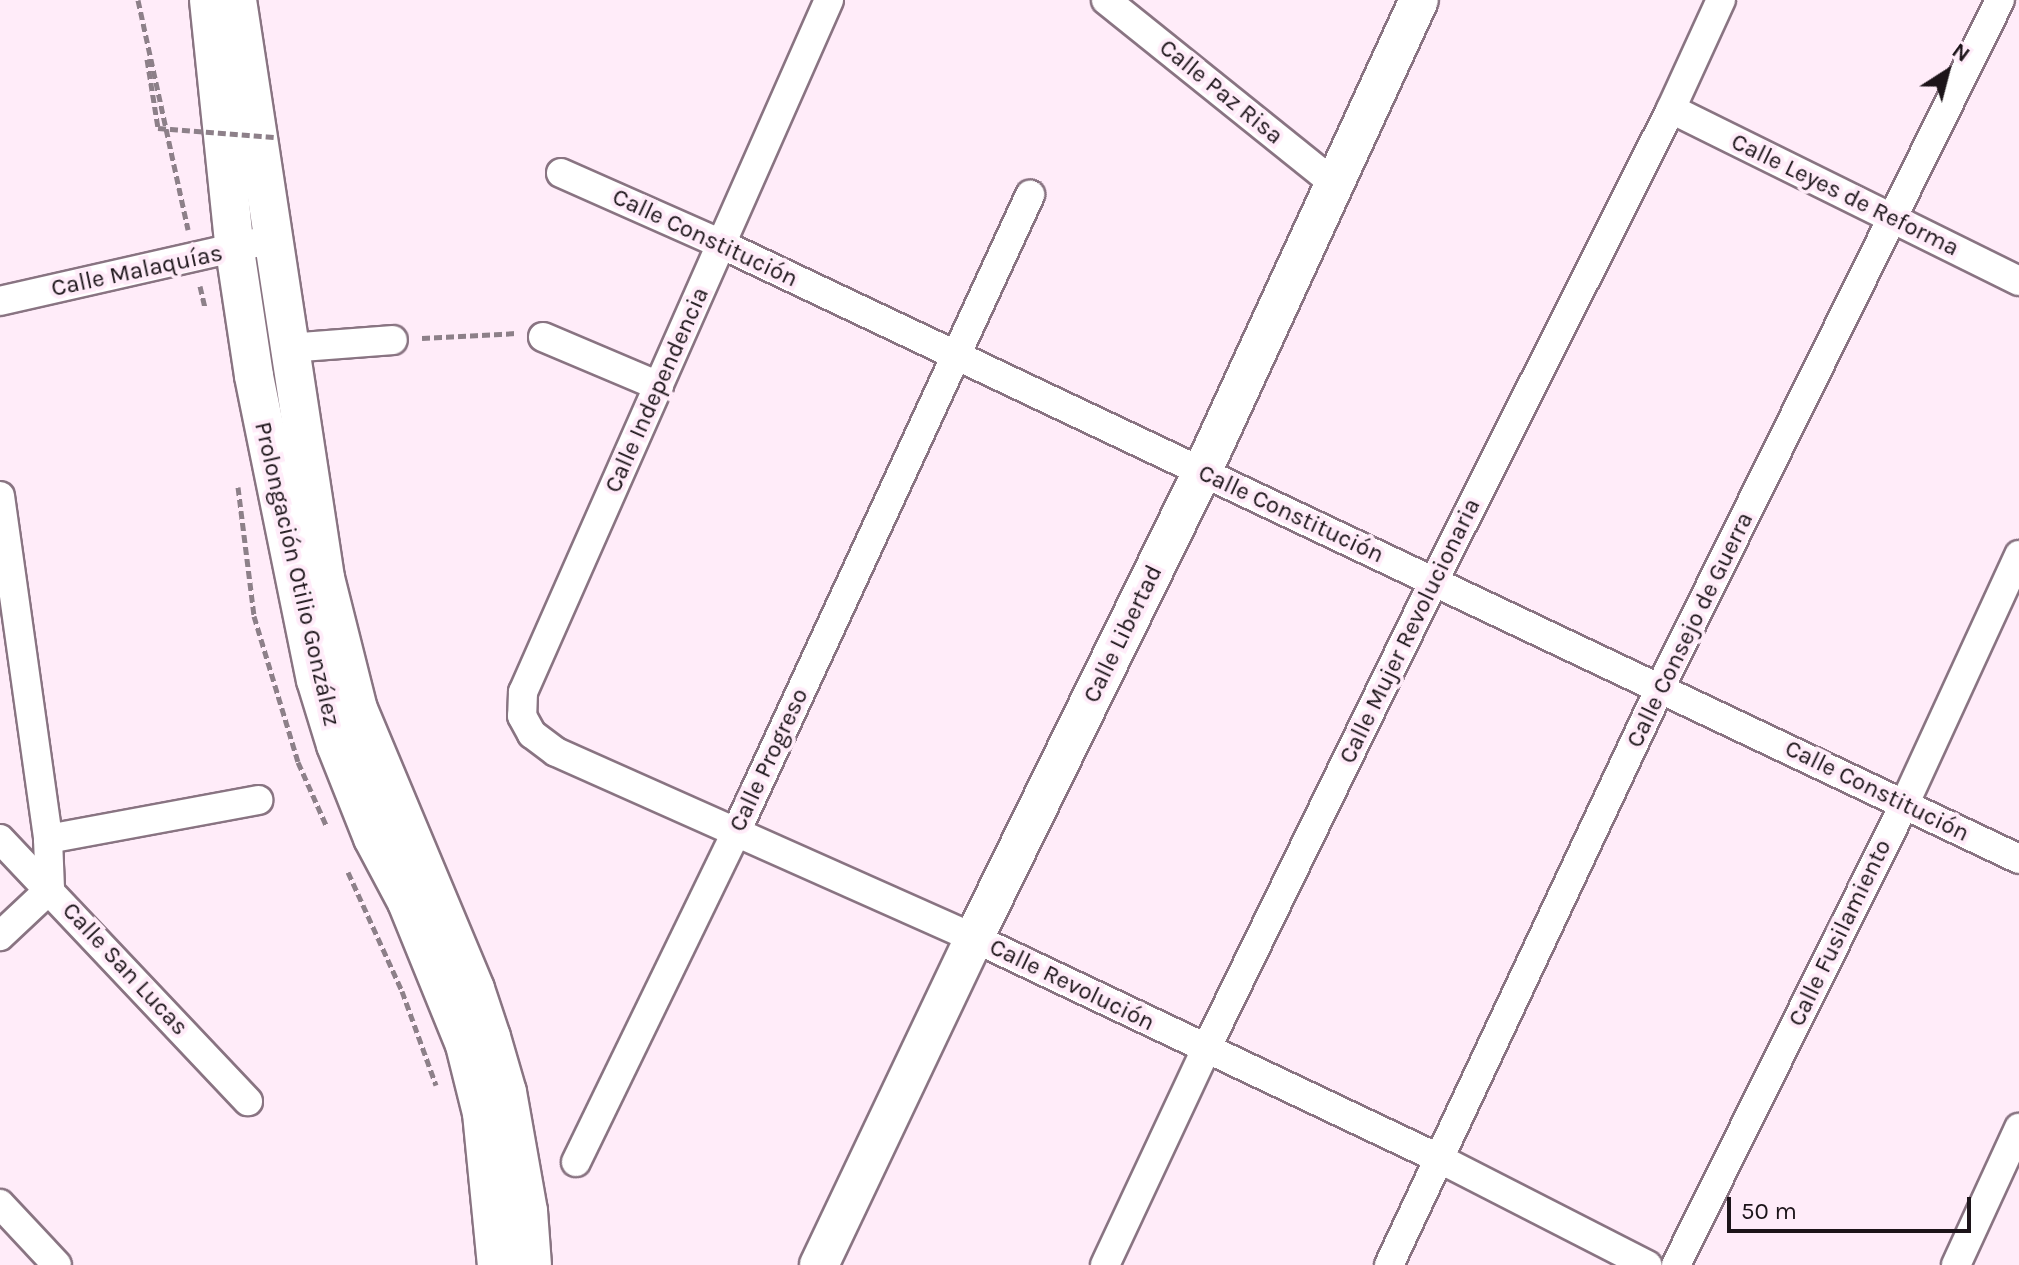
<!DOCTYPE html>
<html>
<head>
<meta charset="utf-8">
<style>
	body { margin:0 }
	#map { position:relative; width:2019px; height:1265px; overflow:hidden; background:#ffecf9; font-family:Karla,sans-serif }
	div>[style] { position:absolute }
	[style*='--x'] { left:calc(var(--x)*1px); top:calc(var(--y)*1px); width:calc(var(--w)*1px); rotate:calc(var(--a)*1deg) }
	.path>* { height:5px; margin-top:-2.5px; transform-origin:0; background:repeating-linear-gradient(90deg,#8d8089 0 8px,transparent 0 12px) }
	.roads { filter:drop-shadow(2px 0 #897482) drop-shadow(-2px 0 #897482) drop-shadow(0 2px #897482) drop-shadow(0 -2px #897482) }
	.street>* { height:28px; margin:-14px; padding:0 14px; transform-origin:14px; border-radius:14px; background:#fff }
	.secondary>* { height:38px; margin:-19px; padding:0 19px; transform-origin:19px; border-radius:19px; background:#fff }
	.path-bridge>* { height:5px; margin-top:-2.5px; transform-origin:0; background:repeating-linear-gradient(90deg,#8d8089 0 8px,transparent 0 12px) }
	span { translate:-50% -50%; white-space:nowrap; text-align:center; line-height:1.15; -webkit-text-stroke:8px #ffecf9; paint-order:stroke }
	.street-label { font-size:24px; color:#1c1419 }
	.north { position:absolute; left:1907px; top:32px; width:80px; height:80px; -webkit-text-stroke:6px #ffecf9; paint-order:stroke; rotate:36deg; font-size:22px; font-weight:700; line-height:32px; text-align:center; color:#1c1419 }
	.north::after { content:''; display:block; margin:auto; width:28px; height:36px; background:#1c1419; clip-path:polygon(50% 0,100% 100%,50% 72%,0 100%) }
	.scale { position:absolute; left:1727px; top:1197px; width:244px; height:36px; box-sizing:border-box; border:4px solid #1c1419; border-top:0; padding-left:10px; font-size:24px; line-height:28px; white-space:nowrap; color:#1c1419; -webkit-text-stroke:6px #ffecf9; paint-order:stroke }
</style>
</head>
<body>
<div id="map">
	<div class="path">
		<i style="--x:138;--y:0;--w:235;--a:77.7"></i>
		<i style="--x:147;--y:59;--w:70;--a:80.9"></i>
		<i style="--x:200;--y:286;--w:23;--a:77"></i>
		<i style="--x:422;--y:338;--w:94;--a:-3"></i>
		<i style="--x:238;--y:487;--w:130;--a:82.9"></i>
		<i style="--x:254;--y:616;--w:152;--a:73.2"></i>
		<i style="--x:298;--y:762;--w:71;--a:66"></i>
		<i style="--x:348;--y:872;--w:131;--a:65.6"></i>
		<i style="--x:402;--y:991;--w:100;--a:70.1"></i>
	</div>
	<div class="roads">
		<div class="street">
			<i style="--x:829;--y:0;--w:757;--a:113.85"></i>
			<i style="--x:523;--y:692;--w:24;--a:92"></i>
			<i style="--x:522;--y:716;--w:21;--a:61"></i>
			<i style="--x:532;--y:734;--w:30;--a:37"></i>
			<i style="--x:556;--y:752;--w:458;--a:24"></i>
			<i style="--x:974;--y:938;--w:516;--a:25.37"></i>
			<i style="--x:1440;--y:1159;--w:233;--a:27.1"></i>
			<i style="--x:1106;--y:0;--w:295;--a:38.8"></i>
			<i style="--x:1671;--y:109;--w:388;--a:26.3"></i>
			<i style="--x:561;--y:173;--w:175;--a:23.9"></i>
			<i style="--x:721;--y:244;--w:1436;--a:25.35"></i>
			<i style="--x:0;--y:301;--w:281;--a:-12.8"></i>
			<i style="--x:543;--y:337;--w:126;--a:22.9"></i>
			<i style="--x:289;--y:348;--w:104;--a:-4.4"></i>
			<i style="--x:0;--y:496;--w:346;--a:82"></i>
			<i style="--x:48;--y:839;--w:50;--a:87.7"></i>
			<i style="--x:50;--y:889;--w:69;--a:136.8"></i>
			<i style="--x:0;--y:839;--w:361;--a:46.6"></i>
			<i style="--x:48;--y:839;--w:214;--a:-10.5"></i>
			<i style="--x:576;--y:1162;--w:367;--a:-64.1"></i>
			<i style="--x:736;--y:832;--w:702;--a:-65.22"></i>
			<i style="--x:0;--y:1204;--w:83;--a:46.9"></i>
			<i style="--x:1105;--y:1265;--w:238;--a:-64.9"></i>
			<i style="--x:1206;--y:1049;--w:521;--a:-64.03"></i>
			<i style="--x:1434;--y:581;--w:528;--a:-63.34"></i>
			<i style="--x:1671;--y:109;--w:120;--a:-65.4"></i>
			<i style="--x:1389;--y:1265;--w:637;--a:-64.84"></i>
			<i style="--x:1660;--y:688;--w:767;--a:-63.7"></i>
			<i style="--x:1676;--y:1265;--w:516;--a:-63.63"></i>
			<i style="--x:1905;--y:803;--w:273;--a:-65.3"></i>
			<i style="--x:1956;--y:1265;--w:151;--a:-65.3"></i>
		</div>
		<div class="secondary">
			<i style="--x:209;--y:0;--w:251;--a:84.1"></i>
			<i style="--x:235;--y:250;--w:127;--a:81.4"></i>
			<i style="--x:254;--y:376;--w:310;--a:78.5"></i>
			<i style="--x:316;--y:680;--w:68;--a:72.9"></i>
			<i style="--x:336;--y:745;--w:100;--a:68.3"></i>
			<i style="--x:373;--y:838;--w:72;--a:62"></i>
			<i style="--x:407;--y:902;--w:154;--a:67.9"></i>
			<i style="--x:465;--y:1045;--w:70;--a:76"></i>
			<i style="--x:482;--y:1113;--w:153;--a:84.4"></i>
			<i style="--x:237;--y:0;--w:585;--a:81.34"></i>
			<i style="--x:325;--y:578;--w:135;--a:75.9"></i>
			<i style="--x:358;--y:709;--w:303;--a:67.3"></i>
			<i style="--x:475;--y:989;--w:51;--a:71.6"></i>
			<i style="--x:491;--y:1037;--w:57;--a:73.8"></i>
			<i style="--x:507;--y:1092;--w:121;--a:80"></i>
			<i style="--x:528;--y:1211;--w:54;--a:85.8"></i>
			<i style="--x:819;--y:1265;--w:362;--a:-64.6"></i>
			<i style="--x:974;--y:938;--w:519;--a:-63.93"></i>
			<i style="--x:1202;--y:472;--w:519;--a:-65.31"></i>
		</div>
	</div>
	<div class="path-bridge">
		<i style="--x:158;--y:128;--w:116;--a:4.4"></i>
	</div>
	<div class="street-label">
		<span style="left:1221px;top:92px;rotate:39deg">Calle Paz Risa</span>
		<span style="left:1845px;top:195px;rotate:26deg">Calle Leyes de Reforma</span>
		<span style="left:705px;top:238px;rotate:25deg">Calle Constitución</span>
		<span style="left:137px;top:271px;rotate:-12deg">Calle Malaquías</span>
		<span style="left:657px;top:390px;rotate:-66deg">Calle Independencia</span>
		<span style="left:1291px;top:514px;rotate:25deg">Calle Constitución</span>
		<span style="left:297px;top:574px;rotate:77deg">Prolongación Otilio González</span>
		<span style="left:1690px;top:630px;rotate:-64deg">Calle Consejo de Guerra</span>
		<span style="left:1410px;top:631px;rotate:-64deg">Calle Mujer Revolucionaria</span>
		<span style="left:1123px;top:634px;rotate:-64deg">Calle Libertad</span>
		<span style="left:769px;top:760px;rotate:-65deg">Calle Progreso</span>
		<span style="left:1877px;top:791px;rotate:26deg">Calle Constitución</span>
		<span style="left:1840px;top:933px;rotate:-64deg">Calle Fusilamiento</span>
		<span style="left:125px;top:969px;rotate:47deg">Calle San Lucas</span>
		<span style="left:1072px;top:985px;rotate:26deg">Calle Revolución</span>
	</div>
	<div class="north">N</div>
	<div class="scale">50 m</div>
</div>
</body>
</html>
